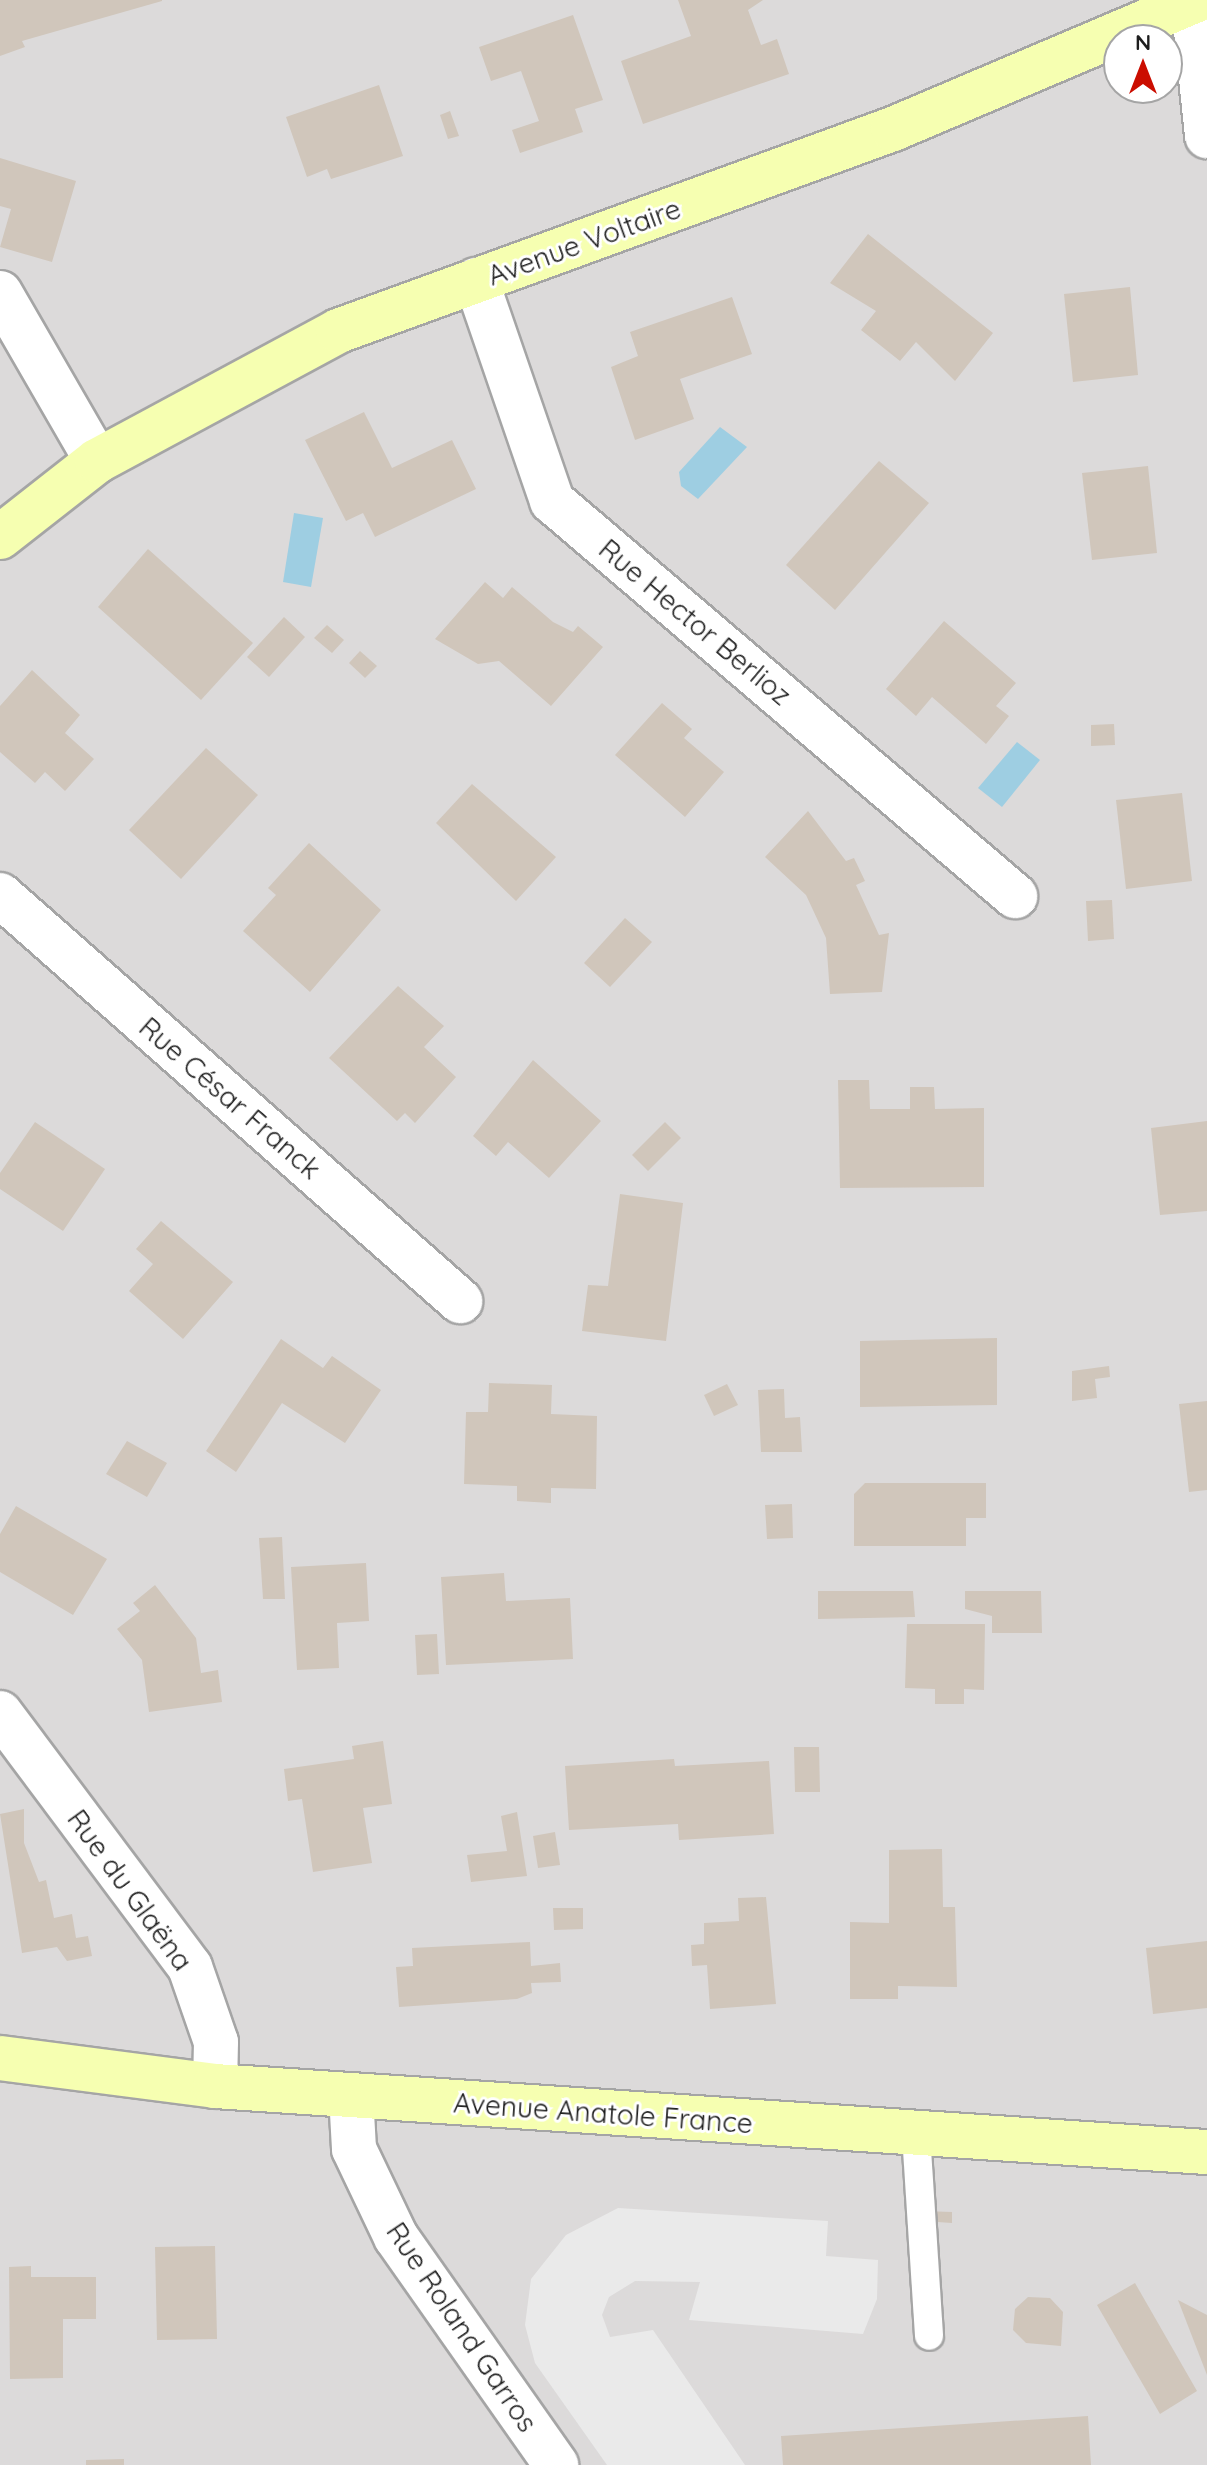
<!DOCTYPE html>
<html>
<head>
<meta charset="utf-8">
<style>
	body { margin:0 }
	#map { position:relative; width:1207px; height:2465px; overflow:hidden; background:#f0ece2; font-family:Quicksand,sans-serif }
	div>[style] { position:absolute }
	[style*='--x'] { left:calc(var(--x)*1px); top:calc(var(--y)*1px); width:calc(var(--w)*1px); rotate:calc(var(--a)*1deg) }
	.residential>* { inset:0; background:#dcdada }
	.parking>* { inset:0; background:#eaeaea }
	.water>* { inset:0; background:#9ecee2 }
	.building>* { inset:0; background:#d0c6bb }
	.roads { filter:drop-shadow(2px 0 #a5a5a5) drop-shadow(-2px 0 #a5a5a5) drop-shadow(0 2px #a5a5a5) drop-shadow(0 -2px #a5a5a5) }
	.lane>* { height:28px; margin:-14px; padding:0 14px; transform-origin:14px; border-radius:14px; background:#fff }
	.street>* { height:44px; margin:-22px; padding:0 22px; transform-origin:22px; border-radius:22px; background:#fff }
	.secondary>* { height:44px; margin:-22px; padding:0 22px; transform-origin:22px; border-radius:22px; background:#f6ffb1 }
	span { translate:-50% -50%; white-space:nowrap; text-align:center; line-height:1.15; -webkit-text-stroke:6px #fff; paint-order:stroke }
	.street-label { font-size:28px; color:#1e1e1e }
	.north { position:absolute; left:1103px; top:24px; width:80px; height:80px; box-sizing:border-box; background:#fff; border:2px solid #a5a5a5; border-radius:50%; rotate:0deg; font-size:22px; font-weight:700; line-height:32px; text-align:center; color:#1e1e1e }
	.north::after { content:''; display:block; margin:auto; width:28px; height:36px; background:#cb0d00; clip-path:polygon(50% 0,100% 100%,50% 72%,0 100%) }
</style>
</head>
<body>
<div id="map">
	<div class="residential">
		<i style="clip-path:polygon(evenodd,0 0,1207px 0,1207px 2465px,0 2465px,0 0,1119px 40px,1167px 40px,1167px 88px,1119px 88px,1119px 40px)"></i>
	</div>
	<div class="parking">
		<i style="clip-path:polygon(618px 2208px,828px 2221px,826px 2256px,878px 2260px,877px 2299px,863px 2334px,689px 2320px,700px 2282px,635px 2281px,609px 2297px,602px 2315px,610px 2337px,653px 2330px,745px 2465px,607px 2465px,535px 2363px,525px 2325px,531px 2279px,566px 2235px)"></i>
	</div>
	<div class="water">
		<i style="clip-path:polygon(720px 427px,747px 447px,698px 499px,681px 486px,679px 472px)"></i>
		<i style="clip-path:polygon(294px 513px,323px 518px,311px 587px,283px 582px)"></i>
		<i style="clip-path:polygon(1017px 742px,1040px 760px,1002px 807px,978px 788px)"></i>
	</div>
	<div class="building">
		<i style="clip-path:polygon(0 0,162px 0,162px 1px,22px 41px,25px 47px,0 56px)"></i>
		<i style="clip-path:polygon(678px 0,763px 0,748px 10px,761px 45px,777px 39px,789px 74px,643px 124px,621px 61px,691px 36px)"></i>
		<i style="clip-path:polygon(573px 15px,603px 100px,575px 109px,583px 132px,520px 153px,512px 130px,539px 121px,521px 71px,491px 81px,479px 47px)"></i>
		<i style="clip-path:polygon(379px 85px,403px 156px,331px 179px,327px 169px,307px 177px,286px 117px)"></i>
		<i style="clip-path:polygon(450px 111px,459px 136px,448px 139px,440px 115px)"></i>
		<i style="clip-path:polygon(0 158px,76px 181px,52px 262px,0 247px,11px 209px,0 206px)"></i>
		<i style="clip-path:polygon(868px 234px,993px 333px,955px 381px,916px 342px,900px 361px,861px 330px,876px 311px,830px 283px)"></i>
		<i style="clip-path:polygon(1130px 287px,1138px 375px,1073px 382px,1064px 294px)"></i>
		<i style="clip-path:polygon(732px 297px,752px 354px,680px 379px,694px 419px,635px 440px,611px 367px,638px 356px,630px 332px)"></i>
		<i style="clip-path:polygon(364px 412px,392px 468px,452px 440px,476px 489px,375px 537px,363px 513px,346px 521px,305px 440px)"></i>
		<i style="clip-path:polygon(879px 461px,929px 503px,835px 610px,786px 565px)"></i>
		<i style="clip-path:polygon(1148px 466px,1157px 553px,1092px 560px,1082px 473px)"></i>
		<i style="clip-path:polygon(148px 549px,253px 643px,201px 700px,98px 607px)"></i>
		<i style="clip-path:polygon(485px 582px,503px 598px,512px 587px,553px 622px,573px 632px,578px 626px,603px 647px,551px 706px,499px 661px,478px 664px,435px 639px)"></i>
		<i style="clip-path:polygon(284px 617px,305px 637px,269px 677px,247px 657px)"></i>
		<i style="clip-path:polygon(944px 621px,1016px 683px,996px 706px,1009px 716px,986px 744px,932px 697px,916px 716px,886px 689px)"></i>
		<i style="clip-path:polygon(327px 625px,344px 640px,332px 653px,314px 638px)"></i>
		<i style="clip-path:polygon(360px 651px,377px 666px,365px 678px,349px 663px)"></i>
		<i style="clip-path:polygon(32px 670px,80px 715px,65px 733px,94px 759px,65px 791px,45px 772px,35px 783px,0 752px,0 706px)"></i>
		<i style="clip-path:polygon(662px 703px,692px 729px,684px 738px,724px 772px,685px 817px,615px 755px)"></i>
		<i style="clip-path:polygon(1114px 724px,1115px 745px,1091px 746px,1091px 725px)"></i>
		<i style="clip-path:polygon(206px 748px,258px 795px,181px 879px,129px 830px)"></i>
		<i style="clip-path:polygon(472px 784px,556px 857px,516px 901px,436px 823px)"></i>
		<i style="clip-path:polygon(1182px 793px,1192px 881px,1126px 889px,1116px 800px)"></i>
		<i style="clip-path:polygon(808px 811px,846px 861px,854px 858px,865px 881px,856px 885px,879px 935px,889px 933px,882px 992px,830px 994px,826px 938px,806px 895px,765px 857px)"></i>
		<i style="clip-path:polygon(309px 843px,381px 910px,310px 992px,243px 931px,276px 895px,268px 888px)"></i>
		<i style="clip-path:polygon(1112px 900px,1114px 939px,1088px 941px,1086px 901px)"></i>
		<i style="clip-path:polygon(625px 918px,652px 942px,610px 987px,584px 963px)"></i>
		<i style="clip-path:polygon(398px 986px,444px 1026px,424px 1047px,456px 1077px,415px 1123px,405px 1113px,397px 1121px,329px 1058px)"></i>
		<i style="clip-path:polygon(533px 1060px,601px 1121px,549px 1178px,508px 1142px,496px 1156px,473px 1136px)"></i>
		<i style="clip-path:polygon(838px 1080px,869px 1080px,870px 1109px,910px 1109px,910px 1087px,934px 1087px,935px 1109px,984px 1108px,984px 1187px,840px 1188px)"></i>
		<i style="clip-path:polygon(1207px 1121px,1207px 1211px,1160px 1215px,1151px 1128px)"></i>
		<i style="clip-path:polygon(35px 1122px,105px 1169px,63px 1231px,0 1189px,0 1173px)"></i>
		<i style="clip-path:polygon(665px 1122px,681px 1138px,648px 1171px,632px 1155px)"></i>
		<i style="clip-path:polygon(620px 1194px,683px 1203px,666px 1341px,582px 1331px,588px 1285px,608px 1286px)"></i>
		<i style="clip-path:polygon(161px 1221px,233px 1282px,183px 1339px,129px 1291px,153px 1264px,136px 1249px)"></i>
		<i style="clip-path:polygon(997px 1338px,997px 1405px,860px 1407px,860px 1341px)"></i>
		<i style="clip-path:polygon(281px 1339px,323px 1368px,332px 1356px,381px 1390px,345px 1443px,282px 1403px,236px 1472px,206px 1451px)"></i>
		<i style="clip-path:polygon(1109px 1366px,1110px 1377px,1095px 1379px,1097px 1398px,1072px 1401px,1072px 1371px)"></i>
		<i style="clip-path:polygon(489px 1383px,552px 1385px,551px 1414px,597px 1416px,596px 1489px,551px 1488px,551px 1503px,517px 1501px,517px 1486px,464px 1484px,466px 1412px,488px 1412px)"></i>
		<i style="clip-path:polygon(727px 1384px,738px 1405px,714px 1416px,704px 1395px)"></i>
		<i style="clip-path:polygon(784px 1389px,785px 1418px,800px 1417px,802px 1452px,761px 1452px,758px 1390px)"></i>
		<i style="clip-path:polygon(1207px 1401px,1207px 1490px,1189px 1492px,1179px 1404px)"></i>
		<i style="clip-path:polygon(127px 1441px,167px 1463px,147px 1497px,106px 1474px)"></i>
		<i style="clip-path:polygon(865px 1483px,986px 1483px,986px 1518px,966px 1518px,966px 1546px,854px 1546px,854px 1494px)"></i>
		<i style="clip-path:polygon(792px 1504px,793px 1538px,767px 1539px,765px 1505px)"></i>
		<i style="clip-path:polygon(16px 1506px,107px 1559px,73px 1615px,0 1572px,0 1534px)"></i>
		<i style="clip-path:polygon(282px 1537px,285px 1599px,263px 1599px,259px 1538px)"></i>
		<i style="clip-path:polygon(366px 1563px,369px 1621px,337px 1623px,339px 1668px,297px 1670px,291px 1567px)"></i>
		<i style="clip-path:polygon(504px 1573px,506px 1601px,570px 1598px,573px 1659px,446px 1665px,441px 1577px)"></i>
		<i style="clip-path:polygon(155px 1585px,196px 1638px,201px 1673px,218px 1670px,222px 1702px,149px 1712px,142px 1660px,117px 1629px,140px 1611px,133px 1603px)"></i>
		<i style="clip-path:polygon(818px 1591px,913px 1591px,915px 1617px,818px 1619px)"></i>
		<i style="clip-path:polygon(965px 1591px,1041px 1591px,1042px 1633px,992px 1633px,992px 1616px,965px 1609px)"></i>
		<i style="clip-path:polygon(907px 1624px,985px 1624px,984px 1690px,964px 1689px,964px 1704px,935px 1704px,935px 1689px,905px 1688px)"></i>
		<i style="clip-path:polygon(437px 1634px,439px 1674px,417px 1675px,415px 1635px)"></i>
		<i style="clip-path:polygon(383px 1741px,392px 1804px,363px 1808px,372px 1863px,313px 1872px,302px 1799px,288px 1801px,284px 1769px,354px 1759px,352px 1746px)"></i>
		<i style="clip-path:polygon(794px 1747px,819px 1747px,820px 1792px,795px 1792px)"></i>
		<i style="clip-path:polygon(674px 1759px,675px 1766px,769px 1761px,774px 1834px,679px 1840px,678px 1824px,569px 1830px,565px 1766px)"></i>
		<i style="clip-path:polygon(24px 1809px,24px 1843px,39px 1882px,46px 1880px,54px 1918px,72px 1914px,76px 1938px,88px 1936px,92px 1956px,67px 1961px,57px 1947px,22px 1953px,0 1814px)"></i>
		<i style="clip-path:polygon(517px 1812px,527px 1876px,471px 1882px,467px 1855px,507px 1851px,501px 1816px)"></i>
		<i style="clip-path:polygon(555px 1832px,560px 1865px,538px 1868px,533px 1836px)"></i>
		<i style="clip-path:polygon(942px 1849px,943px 1907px,955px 1907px,957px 1987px,898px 1986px,898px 1999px,850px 1999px,850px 1922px,889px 1923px,889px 1850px)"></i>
		<i style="clip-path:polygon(766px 1897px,776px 2004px,710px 2009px,707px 1965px,692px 1966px,691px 1945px,704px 1944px,704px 1923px,739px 1921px,738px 1898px)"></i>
		<i style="clip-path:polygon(553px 1908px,583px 1908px,583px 1929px,554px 1930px)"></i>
		<i style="clip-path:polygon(1207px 1941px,1207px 2008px,1153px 2014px,1146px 1948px)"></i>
		<i style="clip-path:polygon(530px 1942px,531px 1966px,560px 1963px,561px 1982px,531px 1983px,532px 1993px,517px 1999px,399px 2007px,396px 1967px,413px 1966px,412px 1948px)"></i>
		<i style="clip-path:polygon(923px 2211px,952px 2212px,952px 2223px,923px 2221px)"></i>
		<i style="clip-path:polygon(215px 2246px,217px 2339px,157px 2340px,155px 2247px)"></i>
		<i style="clip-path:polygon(31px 2266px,31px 2277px,96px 2277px,96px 2319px,63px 2319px,63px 2378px,10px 2379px,9px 2267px)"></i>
		<i style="clip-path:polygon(1135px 2283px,1197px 2391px,1160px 2414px,1097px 2305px)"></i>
		<i style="clip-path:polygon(1028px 2297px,1050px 2298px,1063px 2312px,1061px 2346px,1026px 2343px,1013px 2330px,1015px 2309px)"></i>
		<i style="clip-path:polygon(1178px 2300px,1207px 2315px,1207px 2375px)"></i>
		<i style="clip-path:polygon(1088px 2416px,1091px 2465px,783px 2465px,781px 2436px)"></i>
		<i style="clip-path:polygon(124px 2459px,124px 2465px,86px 2465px,86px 2460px)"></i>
	</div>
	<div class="roads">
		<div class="lane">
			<i style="--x:916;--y:2134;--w:202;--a:86.3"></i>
		</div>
		<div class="street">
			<i style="--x:1193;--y:2;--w:135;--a:84"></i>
			<i style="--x:476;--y:280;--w:234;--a:71"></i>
			<i style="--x:552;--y:501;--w:609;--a:40.47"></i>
			<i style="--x:0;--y:293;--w:194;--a:60"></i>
			<i style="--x:0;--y:895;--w:614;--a:41.43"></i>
			<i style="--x:0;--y:1713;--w:317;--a:53.2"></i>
			<i style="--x:190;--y:1967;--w:79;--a:70.9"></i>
			<i style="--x:216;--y:2042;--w:44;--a:91.3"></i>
			<i style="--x:351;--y:2095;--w:54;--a:86.8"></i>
			<i style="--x:354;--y:2149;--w:98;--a:64.5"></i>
			<i style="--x:396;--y:2237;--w:279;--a:54.9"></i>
		</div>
		<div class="secondary">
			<i style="--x:0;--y:537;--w:123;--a:-38.1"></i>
			<i style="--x:97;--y:461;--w:274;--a:-28.3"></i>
			<i style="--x:338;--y:331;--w:591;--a:-20"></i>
			<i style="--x:893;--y:129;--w:330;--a:-23"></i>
			<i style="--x:0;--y:2058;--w:217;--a:7.4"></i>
			<i style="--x:215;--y:2086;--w:994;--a:3.81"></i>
		</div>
	</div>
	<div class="street-label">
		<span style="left:584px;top:242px;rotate:-20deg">Avenue Voltaire</span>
		<span style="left:695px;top:622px;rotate:40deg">Rue Hector Berlioz</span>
		<span style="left:230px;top:1098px;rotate:41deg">Rue César Franck</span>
		<span style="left:130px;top:1890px;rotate:54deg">Rue du Glaëna</span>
		<span style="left:603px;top:2113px;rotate:4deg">Avenue Anatole France</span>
		<span style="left:462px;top:2327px;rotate:56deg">Rue Roland Garros</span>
	</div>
	<div class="north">N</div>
</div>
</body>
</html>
